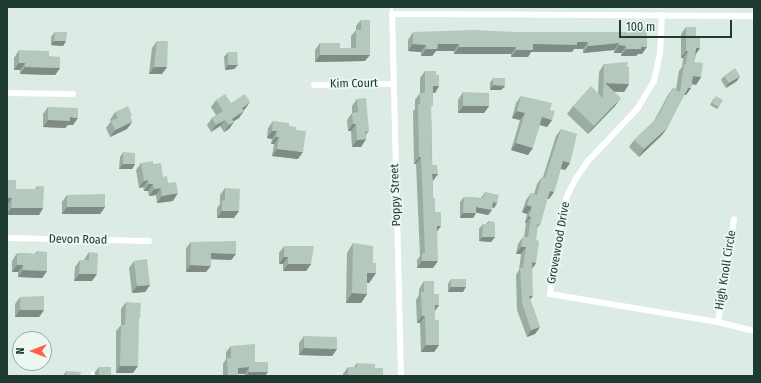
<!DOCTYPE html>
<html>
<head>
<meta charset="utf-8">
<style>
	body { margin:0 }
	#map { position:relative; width:761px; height:383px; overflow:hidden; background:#dcebe3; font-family:"Fira Sans Condensed",sans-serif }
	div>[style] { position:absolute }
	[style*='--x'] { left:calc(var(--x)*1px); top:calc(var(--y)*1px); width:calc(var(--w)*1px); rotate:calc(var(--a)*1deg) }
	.lane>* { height:3px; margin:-1.5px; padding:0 1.5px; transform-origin:1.5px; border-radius:1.5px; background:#fff }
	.street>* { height:6px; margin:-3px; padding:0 3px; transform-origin:3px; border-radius:3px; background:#fff }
	.wall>* { inset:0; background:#9baca3 }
	.shaded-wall>* { inset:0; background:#7e8c85 }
	.building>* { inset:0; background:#b4c8be }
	span { translate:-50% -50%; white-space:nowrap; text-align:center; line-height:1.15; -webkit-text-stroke:3.5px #edf7f1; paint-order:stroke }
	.street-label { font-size:12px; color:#1d3b30 }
	.frame { position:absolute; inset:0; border:8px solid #1d3b30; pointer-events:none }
	.north { position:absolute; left:12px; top:331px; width:40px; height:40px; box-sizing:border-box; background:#edf7f1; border:1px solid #9aaca4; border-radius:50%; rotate:270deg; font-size:11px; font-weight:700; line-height:16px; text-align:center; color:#1d3b30 }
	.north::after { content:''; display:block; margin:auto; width:14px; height:18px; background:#ff6246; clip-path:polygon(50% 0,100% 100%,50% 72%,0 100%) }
	.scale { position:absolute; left:619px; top:20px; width:113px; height:18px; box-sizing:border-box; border:2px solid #1d3b30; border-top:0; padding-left:5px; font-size:12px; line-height:14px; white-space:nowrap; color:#1d3b30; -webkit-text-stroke:3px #edf7f1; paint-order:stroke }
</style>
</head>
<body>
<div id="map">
	<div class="lane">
		<i style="--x:391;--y:7;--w:7;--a:82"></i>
		<i style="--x:92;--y:376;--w:4;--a:-90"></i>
	</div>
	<div class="street">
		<i style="--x:662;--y:15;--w:38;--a:93"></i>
		<i style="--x:660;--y:53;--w:29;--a:102"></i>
		<i style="--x:654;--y:81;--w:31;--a:121"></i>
		<i style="--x:638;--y:108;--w:73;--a:133.3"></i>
		<i style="--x:588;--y:161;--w:21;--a:125"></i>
		<i style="--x:576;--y:178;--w:18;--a:117"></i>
		<i style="--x:568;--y:194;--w:17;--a:111"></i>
		<i style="--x:562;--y:210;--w:85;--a:98.1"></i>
		<i style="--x:550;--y:294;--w:170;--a:9.5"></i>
		<i style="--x:718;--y:322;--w:37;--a:14"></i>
		<i style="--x:314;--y:85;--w:79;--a:-0.7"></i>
		<i style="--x:7;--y:93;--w:66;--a:0.9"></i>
		<i style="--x:7;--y:238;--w:142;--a:1.2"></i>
		<i style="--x:718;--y:322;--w:104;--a:-81.2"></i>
		<i style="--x:401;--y:376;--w:362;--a:-91.4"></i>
		<i style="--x:392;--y:14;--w:362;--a:0.3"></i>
	</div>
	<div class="wall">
		<i style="clip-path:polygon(361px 20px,365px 61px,315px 62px,315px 50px,320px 43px,340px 48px,351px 48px,351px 36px,356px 30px,356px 26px)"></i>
		<i style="clip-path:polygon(686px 27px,696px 36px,700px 48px,696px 54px,694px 62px,701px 77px,696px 85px,692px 84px,691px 88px,686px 95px,684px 95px,667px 128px,662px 135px,639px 157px,629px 147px,634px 140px,654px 121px,668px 95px,673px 88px,676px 89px,679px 71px,682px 67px,683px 58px,681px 58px,681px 34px)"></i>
		<i style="clip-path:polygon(638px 28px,642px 54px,638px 54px,636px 56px,621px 56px,621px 53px,614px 53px,614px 50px,583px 53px,583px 49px,574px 49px,572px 52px,531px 52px,528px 57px,511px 57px,511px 54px,454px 54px,454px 51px,436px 51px,432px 56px,421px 56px,421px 52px,408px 51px,408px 40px,413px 32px,635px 32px)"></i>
		<i style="clip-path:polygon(55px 32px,66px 41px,63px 46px,51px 45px,51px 37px)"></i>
		<i style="clip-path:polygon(157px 41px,167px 67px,162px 74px,149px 74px,152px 48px)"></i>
		<i style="clip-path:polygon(19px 50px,49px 56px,60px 68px,55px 75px,20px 74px,20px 70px,14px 70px,14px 58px)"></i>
		<i style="clip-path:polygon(228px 52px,238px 65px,234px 69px,225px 70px,224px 57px)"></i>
		<i style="clip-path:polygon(604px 64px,627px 67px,629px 84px,624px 92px,614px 92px,615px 106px,588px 134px,567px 114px,573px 106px,598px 93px,599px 72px)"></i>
		<i style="clip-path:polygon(425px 71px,436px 75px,439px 86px,435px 93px,433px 93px,431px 109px,433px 198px,435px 212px,437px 231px,433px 268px,417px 268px,417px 260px,420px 256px,416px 164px,414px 164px,413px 111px,415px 109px,415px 100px,420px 93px,420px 78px)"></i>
		<i style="clip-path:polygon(724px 76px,737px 81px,726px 88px,721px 80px)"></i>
		<i style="clip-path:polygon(493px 78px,505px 86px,501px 90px,490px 90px,490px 83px)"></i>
		<i style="clip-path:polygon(463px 92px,489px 106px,484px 113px,458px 113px,458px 100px)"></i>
		<i style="clip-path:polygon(521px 96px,552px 120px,547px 127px,540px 125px,528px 155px,511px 150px,520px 120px,512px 118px,516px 103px)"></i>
		<i style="clip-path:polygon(714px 98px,719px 107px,717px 109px,710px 105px)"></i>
		<i style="clip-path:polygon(357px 99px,369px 131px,366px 135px,366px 139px,361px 147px,352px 147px,351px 131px,348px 131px,347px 120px,352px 113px,352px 106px)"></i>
		<i style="clip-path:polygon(216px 100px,231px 103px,245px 109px,243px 111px,239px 118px,233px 121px,229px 129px,224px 132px,220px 126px,211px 132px,207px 125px,212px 118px,216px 115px,211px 107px)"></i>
		<i style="clip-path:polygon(48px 107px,73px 125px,68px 125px,65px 128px,43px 127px,43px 114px)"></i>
		<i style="clip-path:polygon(115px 112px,130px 117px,132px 122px,127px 129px,110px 137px,106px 128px,111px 121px,110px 120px)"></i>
		<i style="clip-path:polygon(273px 121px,289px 126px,296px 130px,298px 159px,272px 156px,274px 144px,271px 144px,272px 139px,267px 138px,268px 128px)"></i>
		<i style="clip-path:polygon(561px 129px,570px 163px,565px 170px,561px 168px,554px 192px,549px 199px,547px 199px,540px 225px,537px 228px,536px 240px,536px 263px,532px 269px,530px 299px,540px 327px,535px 334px,527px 337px,517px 310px,516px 275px,519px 270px,521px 254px,516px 254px,518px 244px,523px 237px,524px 237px,526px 223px,525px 223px,527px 214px,522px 212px,526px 200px,531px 193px,534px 194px,537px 184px,542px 177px,543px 177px,556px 136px)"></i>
		<i style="clip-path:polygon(123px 152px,135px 164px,132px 169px,119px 169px,120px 157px)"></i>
		<i style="clip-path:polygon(141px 163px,153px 164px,168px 183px,173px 201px,157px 203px,156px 195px,149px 196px,148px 191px,144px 191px,143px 187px,139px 188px,136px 170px)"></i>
		<i style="clip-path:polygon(8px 180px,16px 189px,35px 189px,37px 186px,43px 208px,39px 215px,7px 215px,7px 182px)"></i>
		<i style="clip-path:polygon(225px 188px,234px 218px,217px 218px,217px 208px,220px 204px,220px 195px)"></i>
		<i style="clip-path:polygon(485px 192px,497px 203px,494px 208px,492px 207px,492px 210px,488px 215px,476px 212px,473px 218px,460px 218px,460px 202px,464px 197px,481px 198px)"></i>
		<i style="clip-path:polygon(67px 195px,105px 207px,100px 214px,62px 214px,62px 202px)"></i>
		<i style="clip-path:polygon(489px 221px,491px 242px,479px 241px,479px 229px,483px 224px,486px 224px)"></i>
		<i style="clip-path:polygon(191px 242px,236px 254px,231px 260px,211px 259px,206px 272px,186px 272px,186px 248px)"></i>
		<i style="clip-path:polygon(353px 243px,373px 263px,376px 273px,369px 283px,367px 283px,367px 294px,361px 303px,346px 303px,347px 253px)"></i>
		<i style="clip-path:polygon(284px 246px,311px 264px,306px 271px,283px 271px,283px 264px,279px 264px,279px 253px)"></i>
		<i style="clip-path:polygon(37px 251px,47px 271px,42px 278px,18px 277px,18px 272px,12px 272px,12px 261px,17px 253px,35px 254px)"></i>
		<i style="clip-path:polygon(89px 252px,92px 281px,74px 281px,75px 267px,80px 260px,84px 260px)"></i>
		<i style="clip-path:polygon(134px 261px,150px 285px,145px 292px,132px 293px,129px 268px)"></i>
		<i style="clip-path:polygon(451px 279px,463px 292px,448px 292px,448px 284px)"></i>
		<i style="clip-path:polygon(424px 281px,434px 294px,439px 305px,435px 311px,435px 320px,439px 345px,434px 352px,421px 352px,420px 323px,417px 323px,416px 300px,419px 295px,419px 289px)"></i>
		<i style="clip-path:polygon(20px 297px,44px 310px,39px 317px,15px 317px,15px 304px)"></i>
		<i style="clip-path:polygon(126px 302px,139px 320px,133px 373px,116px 373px,116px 331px,121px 325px,121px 309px)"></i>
		<i style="clip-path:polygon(304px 336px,337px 349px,332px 356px,299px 355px,299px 343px)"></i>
		<i style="clip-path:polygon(231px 346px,255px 362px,265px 376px,245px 376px,245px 374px,238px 374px,238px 376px,223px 376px,223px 364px,226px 359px,226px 352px)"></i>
		<i style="clip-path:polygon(357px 363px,375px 368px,383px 376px,343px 376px,343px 374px,348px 367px,354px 367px)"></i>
		<i style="clip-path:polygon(99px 367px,110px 376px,95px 376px,95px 372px)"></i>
		<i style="clip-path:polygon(66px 371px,80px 376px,63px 376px)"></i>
	</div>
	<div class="shaded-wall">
		<i style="clip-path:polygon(54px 41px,66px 41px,63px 46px,51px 45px)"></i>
		<i style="clip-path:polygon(577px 42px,588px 42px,583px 49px,574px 49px,572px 52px,531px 52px,528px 57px,511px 57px,516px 50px,533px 44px)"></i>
		<i style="clip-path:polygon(619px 43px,614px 50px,583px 53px,588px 46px)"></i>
		<i style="clip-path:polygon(413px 44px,426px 45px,421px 52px,408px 51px)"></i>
		<i style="clip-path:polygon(438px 44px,459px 44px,454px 51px,436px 51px,432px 56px,421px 56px,426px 49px)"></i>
		<i style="clip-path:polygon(619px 45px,626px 46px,621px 53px,614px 53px)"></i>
		<i style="clip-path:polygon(459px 47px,516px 47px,511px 54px,454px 54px)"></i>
		<i style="clip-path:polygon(641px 47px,647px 47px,642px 54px,638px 54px,636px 56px,621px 56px,626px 49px)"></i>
		<i style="clip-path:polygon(696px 48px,700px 48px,695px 55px)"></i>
		<i style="clip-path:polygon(686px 51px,688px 51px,683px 58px,681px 58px)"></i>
		<i style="clip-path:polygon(320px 55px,370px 55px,365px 61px,315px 62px)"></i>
		<i style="clip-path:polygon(19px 63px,25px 63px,20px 70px,14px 70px)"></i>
		<i style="clip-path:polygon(228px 65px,238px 65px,234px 69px,225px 70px)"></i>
		<i style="clip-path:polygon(25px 67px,60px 68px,55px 75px,20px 74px)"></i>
		<i style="clip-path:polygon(154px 67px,167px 67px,162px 74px,149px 74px)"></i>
		<i style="clip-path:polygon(693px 76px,701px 77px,696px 85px,688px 83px)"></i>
		<i style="clip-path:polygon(740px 76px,737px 81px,726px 88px,729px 83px)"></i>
		<i style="clip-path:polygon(605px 83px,629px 84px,624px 92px,604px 91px)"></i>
		<i style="clip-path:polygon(493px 85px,505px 86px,501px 90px,490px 90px)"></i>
		<i style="clip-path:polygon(433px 86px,439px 86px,435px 93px,428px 93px)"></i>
		<i style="clip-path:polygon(688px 88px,691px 88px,686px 95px,683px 95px)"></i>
		<i style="clip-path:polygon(621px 98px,615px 106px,588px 134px,594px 126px)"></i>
		<i style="clip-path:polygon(250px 102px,245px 109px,237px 115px,242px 108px)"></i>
		<i style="clip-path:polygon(463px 106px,489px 106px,484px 113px,458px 113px)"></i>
		<i style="clip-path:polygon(244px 111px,239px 118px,228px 125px,232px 119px)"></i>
		<i style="clip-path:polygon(517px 111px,525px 113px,520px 120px,512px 118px)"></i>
		<i style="clip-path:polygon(70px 117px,78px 118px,73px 125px,68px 125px,65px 128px,43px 127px,48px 120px)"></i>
		<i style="clip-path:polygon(542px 117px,552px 120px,547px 127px,537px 124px)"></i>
		<i style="clip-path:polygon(225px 120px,220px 126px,211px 132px,216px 125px)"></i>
		<i style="clip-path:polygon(132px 122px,127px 129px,110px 137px,115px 130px)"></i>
		<i style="clip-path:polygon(234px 122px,229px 129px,224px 132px,229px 125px)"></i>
		<i style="clip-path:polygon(353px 124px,356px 124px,351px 131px,348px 131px)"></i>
		<i style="clip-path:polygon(667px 128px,662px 135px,639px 157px,644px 149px)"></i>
		<i style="clip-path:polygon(272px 131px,277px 131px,272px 139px,267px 138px)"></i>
		<i style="clip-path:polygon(276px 137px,279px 137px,274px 144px,271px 144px)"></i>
		<i style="clip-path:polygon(366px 139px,361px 147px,352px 147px,357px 140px)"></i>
		<i style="clip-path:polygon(516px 143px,533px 148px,528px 155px,511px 150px)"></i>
		<i style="clip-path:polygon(277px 149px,303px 152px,298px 159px,272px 156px)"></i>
		<i style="clip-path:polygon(419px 157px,421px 157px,416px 164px,414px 164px)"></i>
		<i style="clip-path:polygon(563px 161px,570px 163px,565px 170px,558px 168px)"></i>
		<i style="clip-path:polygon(123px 164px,135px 164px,132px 169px,119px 169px)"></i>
		<i style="clip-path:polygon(432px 174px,438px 174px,433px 181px)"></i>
		<i style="clip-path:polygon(148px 180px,143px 187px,139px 188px,144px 181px)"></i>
		<i style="clip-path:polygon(149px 184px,153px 184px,148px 191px,144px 191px)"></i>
		<i style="clip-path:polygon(161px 188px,156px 195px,149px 196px,154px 189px)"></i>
		<i style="clip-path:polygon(550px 191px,554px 192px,549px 199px,545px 198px)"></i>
		<i style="clip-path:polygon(178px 193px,173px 201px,157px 203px,162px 196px)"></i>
		<i style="clip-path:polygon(8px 198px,12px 198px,7px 205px,7px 200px)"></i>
		<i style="clip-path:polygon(493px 202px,497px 203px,494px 208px,490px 207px)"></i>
		<i style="clip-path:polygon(527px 205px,532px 207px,527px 214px,522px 212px)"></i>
		<i style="clip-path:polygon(67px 207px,105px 207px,100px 214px,62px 214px)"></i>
		<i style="clip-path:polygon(476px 207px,492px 210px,488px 215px,473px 212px)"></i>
		<i style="clip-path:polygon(11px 208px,43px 208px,39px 215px,7px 215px)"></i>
		<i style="clip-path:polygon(222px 211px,239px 211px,234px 218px,217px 218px)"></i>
		<i style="clip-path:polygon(463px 213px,476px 213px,473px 218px,460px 218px)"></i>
		<i style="clip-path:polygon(529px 216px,531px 217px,526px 223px,525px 223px)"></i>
		<i style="clip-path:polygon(437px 226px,441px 226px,436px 233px)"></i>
		<i style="clip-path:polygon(482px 237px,495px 237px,491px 242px,479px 241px)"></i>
		<i style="clip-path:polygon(521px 247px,526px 247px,521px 254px,516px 254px)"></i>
		<i style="clip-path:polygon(211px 253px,236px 254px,231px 260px,207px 259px)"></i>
		<i style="clip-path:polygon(284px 257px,288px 257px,283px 264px,279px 264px)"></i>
		<i style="clip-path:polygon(422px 261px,438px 261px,433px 268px,417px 268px)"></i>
		<i style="clip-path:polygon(532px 262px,536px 263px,531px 270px)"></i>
		<i style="clip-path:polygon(288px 264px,311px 264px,306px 271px,283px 271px)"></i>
		<i style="clip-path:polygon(17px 265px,23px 265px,18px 272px,12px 272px)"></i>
		<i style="clip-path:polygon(190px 265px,211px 266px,206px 272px,186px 272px)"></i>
		<i style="clip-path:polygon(23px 270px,47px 271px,42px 278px,18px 277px)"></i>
		<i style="clip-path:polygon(367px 273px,376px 273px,369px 283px,361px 283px)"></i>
		<i style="clip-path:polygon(79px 274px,97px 274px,92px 281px,74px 281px)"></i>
		<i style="clip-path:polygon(150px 285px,145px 292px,132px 293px,137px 286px)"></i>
		<i style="clip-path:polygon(451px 287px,466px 287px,463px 292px,448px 292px)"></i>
		<i style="clip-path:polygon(352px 293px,367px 294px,361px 303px,346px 303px)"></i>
		<i style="clip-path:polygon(529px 296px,533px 296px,528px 302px)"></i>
		<i style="clip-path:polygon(435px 305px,439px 305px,434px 312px)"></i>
		<i style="clip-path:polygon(20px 310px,44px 310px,39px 317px,15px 317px)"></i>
		<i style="clip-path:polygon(422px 316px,425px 316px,420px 323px,417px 323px)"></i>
		<i style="clip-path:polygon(540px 327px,535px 334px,527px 337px,531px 330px)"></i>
		<i style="clip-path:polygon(426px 345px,439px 345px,434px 352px,421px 352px)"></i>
		<i style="clip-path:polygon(304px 348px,337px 349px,332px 356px,299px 355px)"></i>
		<i style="clip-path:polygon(120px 366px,138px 366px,133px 373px,116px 373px)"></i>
		<i style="clip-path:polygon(249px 367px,245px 374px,233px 374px,238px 368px)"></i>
		<i style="clip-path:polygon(249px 372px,268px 372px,265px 376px,246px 376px)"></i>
		<i style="clip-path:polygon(99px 375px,111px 375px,110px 376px,98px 376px)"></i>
	</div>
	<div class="building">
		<i style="clip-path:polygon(361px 20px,370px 20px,370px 55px,320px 55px,320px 43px,340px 43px,340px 48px,356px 48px,356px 30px,361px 30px)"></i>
		<i style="clip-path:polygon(686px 27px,696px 27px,696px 36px,700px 36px,700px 48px,696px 48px,694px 62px,703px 63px,701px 77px,693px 76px,691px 88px,688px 88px,667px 128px,644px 149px,634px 140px,656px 119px,673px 88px,680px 92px,684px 64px,686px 64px,688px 51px,686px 51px)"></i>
		<i style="clip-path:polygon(638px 28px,647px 28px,647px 47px,641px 47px,641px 49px,626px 49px,626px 46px,619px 45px,619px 43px,588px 46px,588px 42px,577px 42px,577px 45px,533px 44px,533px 50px,516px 50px,516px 47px,459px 47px,459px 44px,438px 44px,437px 49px,426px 49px,426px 45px,413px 44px,413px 32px,474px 30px,516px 32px,638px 32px)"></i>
		<i style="clip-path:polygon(55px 32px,67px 32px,66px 41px,54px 41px)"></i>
		<i style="clip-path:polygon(157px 41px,168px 41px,167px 67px,154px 67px)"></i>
		<i style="clip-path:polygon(19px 50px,49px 51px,49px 56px,60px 57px,60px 68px,25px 67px,25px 63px,19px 63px)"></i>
		<i style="clip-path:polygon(228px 52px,237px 52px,238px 65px,228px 65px)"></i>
		<i style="clip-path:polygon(628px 62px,627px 67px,629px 67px,629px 84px,605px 83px,621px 98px,594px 126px,573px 106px,591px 86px,603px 98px,604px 64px)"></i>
		<i style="clip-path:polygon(735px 68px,740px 76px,729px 83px,724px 76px)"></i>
		<i style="clip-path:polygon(425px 71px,436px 71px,436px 75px,439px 75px,439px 86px,433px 86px,433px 106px,431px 106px,432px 165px,437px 165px,438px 174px,432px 174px,433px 198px,435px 198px,435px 212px,441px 212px,441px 226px,437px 226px,438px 261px,422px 261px,422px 253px,425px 253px,421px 157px,419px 157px,418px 104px,420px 104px,420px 93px,425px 93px)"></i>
		<i style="clip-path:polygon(493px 78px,505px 78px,505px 86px,493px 85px)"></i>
		<i style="clip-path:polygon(463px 92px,489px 93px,489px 106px,463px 106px)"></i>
		<i style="clip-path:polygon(225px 94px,231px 103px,245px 94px,250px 102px,242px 108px,244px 111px,232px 119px,234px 122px,229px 125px,225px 120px,216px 125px,212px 118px,223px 111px,216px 100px)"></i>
		<i style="clip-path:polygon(521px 96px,552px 103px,550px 110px,555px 111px,552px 120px,542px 117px,533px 148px,516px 143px,525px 113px,517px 111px)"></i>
		<i style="clip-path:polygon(716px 96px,723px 100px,719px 107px,712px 103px)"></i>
		<i style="clip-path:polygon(366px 98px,369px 131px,365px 131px,366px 139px,357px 140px,356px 124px,353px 124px,352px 113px,358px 112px,357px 99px)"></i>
		<i style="clip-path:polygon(128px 106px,132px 115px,130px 116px,132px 122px,115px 130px,111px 121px,118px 118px,115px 112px)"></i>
		<i style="clip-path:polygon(48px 107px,78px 108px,78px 118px,70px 117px,70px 121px,48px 120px)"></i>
		<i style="clip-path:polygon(273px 121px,289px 123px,289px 126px,296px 127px,296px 130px,306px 131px,303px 152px,277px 149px,279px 137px,276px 137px,277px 131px,272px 131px)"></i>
		<i style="clip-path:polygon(561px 129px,577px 134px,570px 163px,563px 161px,554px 192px,550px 191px,540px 225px,537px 224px,536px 240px,539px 241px,536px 263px,532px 262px,533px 296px,529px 296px,540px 327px,531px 330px,522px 303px,520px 268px,523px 268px,526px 247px,521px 247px,523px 237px,528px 237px,531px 217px,529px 216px,532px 207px,527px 205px,531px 193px,537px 195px,542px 177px,545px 178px)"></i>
		<i style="clip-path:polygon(123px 152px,135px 153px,135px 164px,123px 164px)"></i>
		<i style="clip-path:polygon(153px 161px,153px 164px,161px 163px,163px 177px,167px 176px,168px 183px,176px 182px,178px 193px,162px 196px,161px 188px,154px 189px,153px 184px,149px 184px,148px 180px,144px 181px,141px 163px)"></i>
		<i style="clip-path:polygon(8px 180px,16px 180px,16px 189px,37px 189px,37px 186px,44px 186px,43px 208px,11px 208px,12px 198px,8px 198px)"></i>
		<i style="clip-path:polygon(225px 188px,240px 189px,239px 211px,222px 211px,222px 200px,225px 201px)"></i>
		<i style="clip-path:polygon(485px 192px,499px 195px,497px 203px,493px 202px,492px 210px,476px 207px,476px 213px,463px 213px,464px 197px,483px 198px)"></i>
		<i style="clip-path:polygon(105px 194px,105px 207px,67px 207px,67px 195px)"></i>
		<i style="clip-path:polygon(489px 221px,495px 222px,495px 237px,482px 237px,483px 224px,488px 224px)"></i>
		<i style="clip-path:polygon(236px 241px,236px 254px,211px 253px,211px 266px,190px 265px,191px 242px)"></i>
		<i style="clip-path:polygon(353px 243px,373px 246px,373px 263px,376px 263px,376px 273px,367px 273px,367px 294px,352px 293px)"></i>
		<i style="clip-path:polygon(284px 246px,314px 246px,311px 264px,288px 264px,288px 257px,284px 257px)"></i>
		<i style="clip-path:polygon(37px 251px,47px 252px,47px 271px,23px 270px,23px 265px,17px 265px,17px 253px,37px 254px)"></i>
		<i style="clip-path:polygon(89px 252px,98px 253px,97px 274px,79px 274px,80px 260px,89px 260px)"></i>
		<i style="clip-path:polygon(147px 259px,150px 285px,137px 286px,134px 261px)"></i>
		<i style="clip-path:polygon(451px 279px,466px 279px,466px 287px,451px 287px)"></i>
		<i style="clip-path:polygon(424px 281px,434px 281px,434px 294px,439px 294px,439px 305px,435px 305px,435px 320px,439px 320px,439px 345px,426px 345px,425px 316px,422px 316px,421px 292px,424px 292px)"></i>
		<i style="clip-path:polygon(44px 296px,44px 310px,20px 310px,20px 297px)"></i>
		<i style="clip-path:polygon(126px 302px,141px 303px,140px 318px,139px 318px,138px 366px,120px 366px,121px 325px,125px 325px)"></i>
		<i style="clip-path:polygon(304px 336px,337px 337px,337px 349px,304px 348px)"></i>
		<i style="clip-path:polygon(255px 344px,255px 362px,268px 362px,268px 372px,249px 372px,249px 367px,238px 368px,238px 376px,228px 376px,227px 358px,231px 358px,231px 346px)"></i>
		<i style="clip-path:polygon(357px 363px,375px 364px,375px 368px,383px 368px,383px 376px,348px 376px,348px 367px,357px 367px)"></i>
		<i style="clip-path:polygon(99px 367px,111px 367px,111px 375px,99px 375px)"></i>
		<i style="clip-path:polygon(66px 371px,81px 372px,80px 376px,66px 376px)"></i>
	</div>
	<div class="street-label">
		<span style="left:354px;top:84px;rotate:-1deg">Kim Court</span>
		<span style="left:396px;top:195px;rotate:-92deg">Poppy Street</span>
		<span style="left:78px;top:240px;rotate:1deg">Devon Road</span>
		<span style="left:559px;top:243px;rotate:-80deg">Grovewood Drive</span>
		<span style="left:726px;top:270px;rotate:-81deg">High Knoll Circle</span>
	</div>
	<div class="frame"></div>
	<div class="north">N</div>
	<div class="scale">100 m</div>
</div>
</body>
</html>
